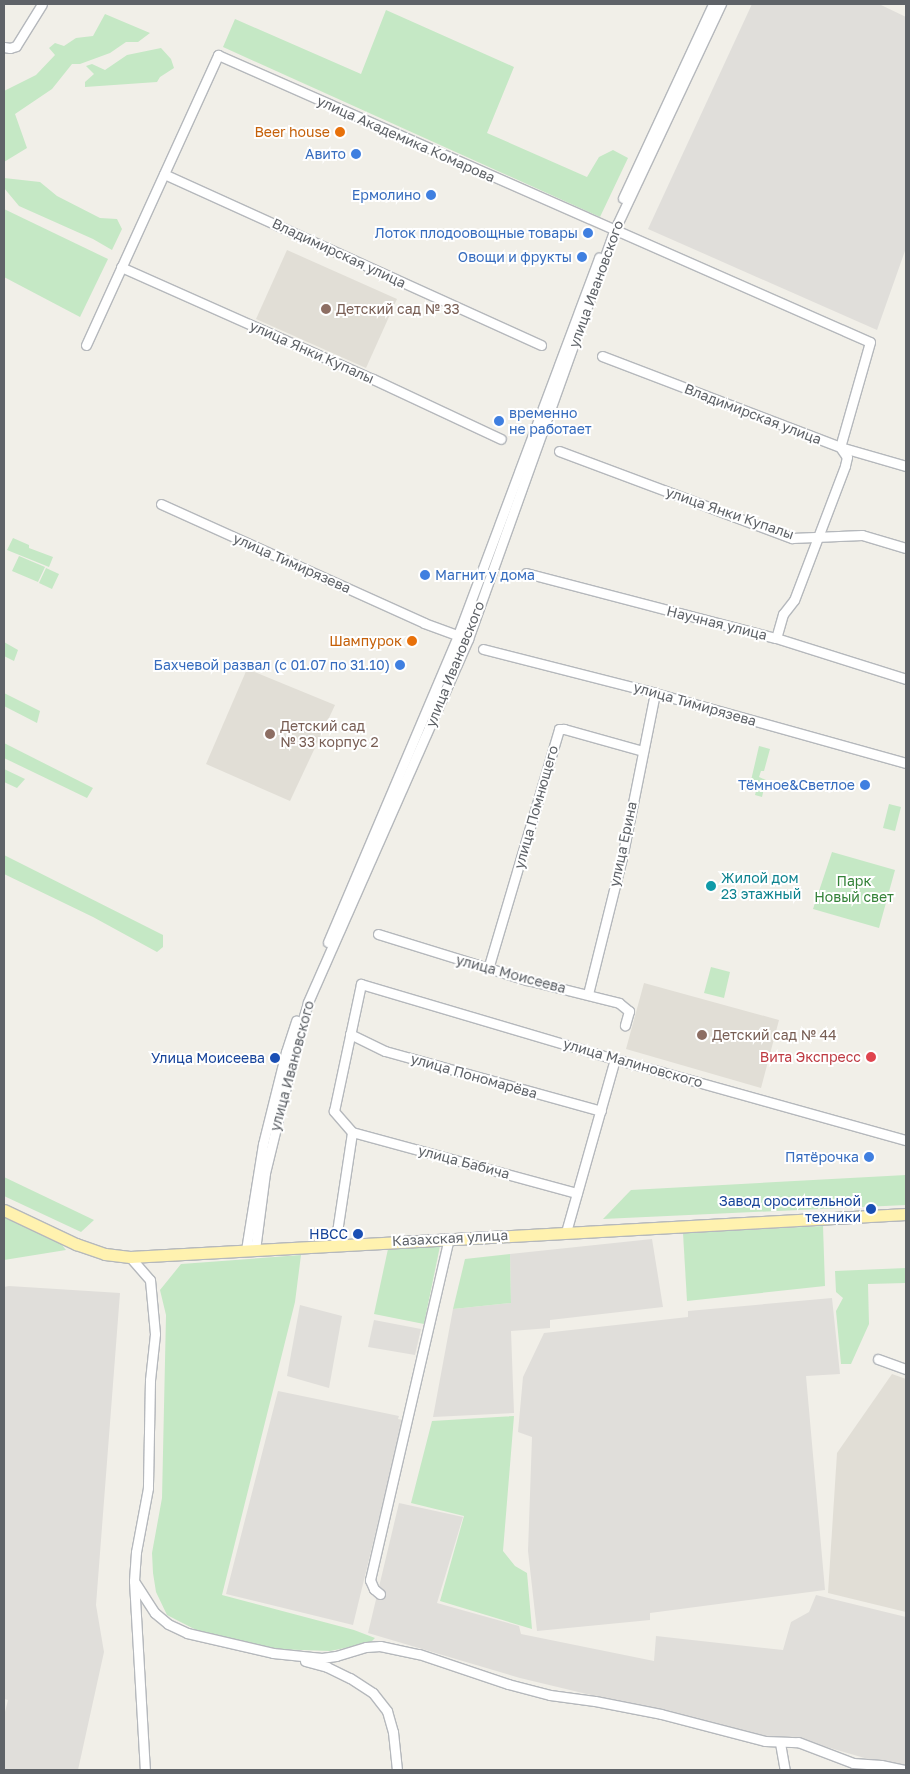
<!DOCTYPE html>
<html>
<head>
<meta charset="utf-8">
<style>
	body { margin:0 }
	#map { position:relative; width:910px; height:1774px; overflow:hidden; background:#f1efe8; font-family:"Golos Text",sans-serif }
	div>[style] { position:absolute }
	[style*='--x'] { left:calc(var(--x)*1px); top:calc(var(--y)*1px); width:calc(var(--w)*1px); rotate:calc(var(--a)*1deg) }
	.industrial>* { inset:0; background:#e0deda }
	.education>* { inset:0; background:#e1ded6 }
	.green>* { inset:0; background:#c5e8c5 }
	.roads { filter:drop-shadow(1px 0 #b5b8bc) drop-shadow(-1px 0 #b5b8bc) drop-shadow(0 1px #b5b8bc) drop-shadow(0 -1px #b5b8bc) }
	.minor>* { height:9px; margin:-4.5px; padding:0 4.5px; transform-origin:4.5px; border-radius:4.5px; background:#fff }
	.major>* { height:11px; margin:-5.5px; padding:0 5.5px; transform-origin:5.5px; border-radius:5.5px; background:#fff2af }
	.dots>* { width:14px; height:14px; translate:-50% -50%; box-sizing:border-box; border:2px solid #fff; border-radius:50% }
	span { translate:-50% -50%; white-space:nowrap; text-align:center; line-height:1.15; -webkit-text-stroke:4px #fff; paint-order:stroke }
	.food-label { font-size:14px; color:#c56008 }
	.right { translate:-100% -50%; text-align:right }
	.street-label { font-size:14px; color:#5f6368 }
	.shop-label { font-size:14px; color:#366cbe }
	.left { translate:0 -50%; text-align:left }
	.education-label { font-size:14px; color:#785e54 }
	.culture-label { font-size:14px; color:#0d838f }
	.park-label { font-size:14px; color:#348238 }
	.health-label { font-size:14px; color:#be3a42 }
	.transit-label { font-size:14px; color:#164399 }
	.frame { position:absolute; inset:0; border:5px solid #5f6368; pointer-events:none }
</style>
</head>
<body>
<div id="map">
	<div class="industrial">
		<i style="clip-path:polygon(752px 4px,879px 4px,906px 17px,906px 248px,877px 330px,648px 229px)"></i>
		<i style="clip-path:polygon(652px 1239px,663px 1307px,550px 1320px,550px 1328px,511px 1331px,514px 1413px,433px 1417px,453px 1309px,511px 1303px,510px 1254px)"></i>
		<i style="clip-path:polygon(9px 1286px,120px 1293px,96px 1605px,104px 1652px,78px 1770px,4px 1770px,4px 1716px,8px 1700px,4px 1699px,4px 1287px)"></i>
		<i style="clip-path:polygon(832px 1298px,840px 1374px,806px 1376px,825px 1590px,650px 1613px,650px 1620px,537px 1631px,528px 1551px,532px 1437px,518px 1432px,523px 1377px,544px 1333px,688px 1317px,688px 1311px)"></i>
		<i style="clip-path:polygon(300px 1305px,342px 1316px,329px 1388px,287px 1376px)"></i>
		<i style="clip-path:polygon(374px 1320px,421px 1329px,415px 1355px,368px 1347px)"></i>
		<i style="clip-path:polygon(278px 1391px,399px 1416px,398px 1419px,403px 1420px,353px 1625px,226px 1594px)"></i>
		<i style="clip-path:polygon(399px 1503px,463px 1517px,437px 1603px,519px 1626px,521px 1634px,654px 1661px,656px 1636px,783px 1650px,791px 1622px,809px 1612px,816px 1595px,906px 1617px,906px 1770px,806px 1741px,774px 1739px,520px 1678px,368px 1633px)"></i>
	</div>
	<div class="education">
		<i style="clip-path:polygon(287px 250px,397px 299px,366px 368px,256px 319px)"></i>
		<i style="clip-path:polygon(247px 669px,335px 705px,290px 801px,206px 764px)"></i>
		<i style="clip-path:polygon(644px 983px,779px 1020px,761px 1088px,626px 1049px)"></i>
		<i style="clip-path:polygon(892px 1374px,906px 1379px,906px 1612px,828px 1593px,837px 1453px)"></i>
	</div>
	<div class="green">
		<i style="clip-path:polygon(386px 10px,514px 67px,487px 133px,587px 177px,599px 157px,613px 150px,628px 158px,600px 217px,223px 47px,235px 19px,361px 74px)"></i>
		<i style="clip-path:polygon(105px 14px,150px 33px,138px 42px,126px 42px,110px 53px,80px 64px,72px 64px,52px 89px,15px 114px,27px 148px,4px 162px,4px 91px,36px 75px,55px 55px,49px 48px,55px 43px,64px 46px,76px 38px,93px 36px)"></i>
		<i style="clip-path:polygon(161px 48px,171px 59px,174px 68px,160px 77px,157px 82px,85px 87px,85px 82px,94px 74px,86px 66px,92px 64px,105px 70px,127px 55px)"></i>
		<i style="clip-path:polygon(4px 178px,40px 182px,57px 196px,100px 218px,117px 219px,122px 229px,112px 250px,93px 239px,19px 206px,4px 188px)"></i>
		<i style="clip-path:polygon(4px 209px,108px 259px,80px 317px,4px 277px)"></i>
		<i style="clip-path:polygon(13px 538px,29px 545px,29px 548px,53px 557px,49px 567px,7px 550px)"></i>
		<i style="clip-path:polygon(19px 556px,45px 567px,38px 582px,12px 571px)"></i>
		<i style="clip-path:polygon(46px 568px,59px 574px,52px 589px,39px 583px)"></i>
		<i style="clip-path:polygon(4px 642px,18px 650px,14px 661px,4px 656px)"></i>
		<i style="clip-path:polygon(4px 693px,40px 711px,37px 723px,4px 706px)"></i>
		<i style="clip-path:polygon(4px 743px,93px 788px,87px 798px,4px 758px)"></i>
		<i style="clip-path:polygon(759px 746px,770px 749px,764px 771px,761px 771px,759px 777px,766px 780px,762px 797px,755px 795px,756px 791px,749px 789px)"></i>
		<i style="clip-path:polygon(4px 769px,25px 779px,17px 788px,4px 782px)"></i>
		<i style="clip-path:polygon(889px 804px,901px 807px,895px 831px,883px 828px)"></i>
		<i style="clip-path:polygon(832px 852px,895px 870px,879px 928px,813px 909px)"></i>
		<i style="clip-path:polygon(4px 855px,163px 935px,163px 947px,157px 952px,93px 917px,4px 874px)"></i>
		<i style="clip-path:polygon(711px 967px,730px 972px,724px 998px,704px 993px)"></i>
		<i style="clip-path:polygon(906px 1175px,906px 1205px,603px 1219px,631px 1190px)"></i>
		<i style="clip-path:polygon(4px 1177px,94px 1220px,81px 1232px,4px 1196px)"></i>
		<i style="clip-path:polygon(4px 1214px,58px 1240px,66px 1250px,4px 1260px)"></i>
		<i style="clip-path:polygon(823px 1226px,825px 1286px,687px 1301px,683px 1233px)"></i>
		<i style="clip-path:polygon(440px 1246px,424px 1324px,374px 1314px,388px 1249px)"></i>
		<i style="clip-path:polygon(510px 1254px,511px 1303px,453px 1309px,465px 1259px)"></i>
		<i style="clip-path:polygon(301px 1255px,295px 1302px,222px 1595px,354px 1630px,375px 1638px,370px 1643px,330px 1651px,274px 1649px,200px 1632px,167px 1615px,156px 1592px,153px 1573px,152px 1553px,162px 1498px,166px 1315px,160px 1290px,181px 1264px)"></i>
		<i style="clip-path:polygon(906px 1268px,906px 1283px,868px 1284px,869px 1324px,851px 1364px,841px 1364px,836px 1311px,843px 1298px,836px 1292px,835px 1271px)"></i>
		<i style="clip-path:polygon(514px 1416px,503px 1551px,515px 1566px,527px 1573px,532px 1629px,440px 1601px,464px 1516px,411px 1503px,432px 1421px)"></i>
	</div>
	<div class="roads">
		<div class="minor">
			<i style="--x:4;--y:47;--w:6;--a:9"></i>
			<i style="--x:10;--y:48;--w:6;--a:-18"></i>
			<i style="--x:16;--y:46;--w:49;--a:-58.2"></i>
			<i style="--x:164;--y:174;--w:414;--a:24.4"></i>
			<i style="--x:623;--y:198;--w:214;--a:-65.1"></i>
			<i style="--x:121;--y:267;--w:276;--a:24"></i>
			<i style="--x:373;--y:379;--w:141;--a:25.1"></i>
			<i style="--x:86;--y:345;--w:319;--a:-65.5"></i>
			<i style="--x:218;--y:55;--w:712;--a:23.76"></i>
			<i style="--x:870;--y:342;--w:109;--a:105.9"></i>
			<i style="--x:840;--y:447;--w:12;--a:55"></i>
			<i style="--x:847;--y:457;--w:9;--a:103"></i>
			<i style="--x:845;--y:466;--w:143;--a:110.8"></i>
			<i style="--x:794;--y:600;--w:18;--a:128"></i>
			<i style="--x:783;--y:614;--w:25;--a:106"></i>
			<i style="--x:602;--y:356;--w:255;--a:20.9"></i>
			<i style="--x:840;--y:447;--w:69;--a:16.1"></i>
			<i style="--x:559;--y:451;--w:249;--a:20.5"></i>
			<i style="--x:792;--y:538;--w:70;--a:-2.5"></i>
			<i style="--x:862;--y:535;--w:46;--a:16.5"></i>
			<i style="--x:161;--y:504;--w:289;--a:24.3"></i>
			<i style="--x:424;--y:623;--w:40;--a:20.2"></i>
			<i style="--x:526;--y:573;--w:258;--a:14.6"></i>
			<i style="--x:776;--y:638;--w:136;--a:17.5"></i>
			<i style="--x:483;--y:649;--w:178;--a:14.3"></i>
			<i style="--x:655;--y:693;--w:261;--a:15.6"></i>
			<i style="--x:378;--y:934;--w:156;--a:17.2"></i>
			<i style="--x:527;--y:980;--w:95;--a:14"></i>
			<i style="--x:619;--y:1003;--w:13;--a:39"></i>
			<i style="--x:629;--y:1011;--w:15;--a:106"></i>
			<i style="--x:328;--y:942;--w:333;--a:-67"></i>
			<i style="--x:458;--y:635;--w:403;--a:-69.5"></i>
			<i style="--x:488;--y:969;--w:250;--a:-73.5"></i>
			<i style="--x:559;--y:729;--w:5;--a:0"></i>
			<i style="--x:564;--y:729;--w:82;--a:15.6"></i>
			<i style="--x:588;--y:994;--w:140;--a:-76"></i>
			<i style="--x:622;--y:858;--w:168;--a:-78.7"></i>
			<i style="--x:350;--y:1034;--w:39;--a:26"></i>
			<i style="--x:385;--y:1051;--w:224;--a:15.5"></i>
			<i style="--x:352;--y:1132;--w:233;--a:15.2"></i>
			<i style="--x:566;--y:1232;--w:180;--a:-74.2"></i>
			<i style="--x:335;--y:1245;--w:114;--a:-81.4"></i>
			<i style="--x:352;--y:1132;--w:28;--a:-131"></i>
			<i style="--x:334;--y:1111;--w:130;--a:-78"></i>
			<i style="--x:361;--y:984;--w:265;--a:16.5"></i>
			<i style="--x:615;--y:1059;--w:302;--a:15.6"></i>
			<i style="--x:246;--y:1250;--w:107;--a:-80.9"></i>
			<i style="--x:263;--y:1144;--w:95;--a:-76"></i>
			<i style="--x:286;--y:1052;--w:33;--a:-72"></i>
			<i style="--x:255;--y:1250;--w:78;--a:-82.6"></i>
			<i style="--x:265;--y:1173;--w:148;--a:-76.3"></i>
			<i style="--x:300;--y:1029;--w:28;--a:-73"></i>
			<i style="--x:308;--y:1002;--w:397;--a:-66.2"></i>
			<i style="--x:468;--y:639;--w:436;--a:-70.3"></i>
			<i style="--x:615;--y:229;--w:249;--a:-64.8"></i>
			<i style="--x:130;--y:1257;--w:30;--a:49"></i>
			<i style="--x:150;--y:1280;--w:54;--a:84.7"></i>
			<i style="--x:155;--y:1334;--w:46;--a:96.2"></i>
			<i style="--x:150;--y:1380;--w:108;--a:91.1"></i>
			<i style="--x:148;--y:1488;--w:65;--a:100.6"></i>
			<i style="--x:136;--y:1552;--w:29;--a:94"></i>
			<i style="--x:134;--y:1581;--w:189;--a:86.7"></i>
			<i style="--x:878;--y:1359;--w:30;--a:20"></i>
			<i style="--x:134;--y:1581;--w:38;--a:57"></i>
			<i style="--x:155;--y:1613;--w:17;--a:40"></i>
			<i style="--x:168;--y:1624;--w:21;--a:25"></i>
			<i style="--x:187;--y:1633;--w:88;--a:13.1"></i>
			<i style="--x:273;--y:1653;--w:49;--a:5.8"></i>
			<i style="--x:322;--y:1658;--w:14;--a:-8"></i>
			<i style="--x:336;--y:1656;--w:31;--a:-17"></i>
			<i style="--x:366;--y:1647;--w:14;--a:-4"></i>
			<i style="--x:380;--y:1646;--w:40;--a:12"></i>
			<i style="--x:419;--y:1654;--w:94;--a:18.6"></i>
			<i style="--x:508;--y:1684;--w:43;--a:14.7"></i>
			<i style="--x:550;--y:1695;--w:45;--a:7.6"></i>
			<i style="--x:595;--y:1701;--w:67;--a:11.1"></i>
			<i style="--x:661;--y:1714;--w:107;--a:14.6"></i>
			<i style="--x:765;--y:1741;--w:33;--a:2"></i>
			<i style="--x:798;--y:1742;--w:59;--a:20.9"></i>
			<i style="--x:853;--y:1763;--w:28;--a:4"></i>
			<i style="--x:881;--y:1765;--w:24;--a:12"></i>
			<i style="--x:380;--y:1594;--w:8;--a:-140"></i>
			<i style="--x:374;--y:1589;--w:10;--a:-114"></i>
			<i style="--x:370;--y:1580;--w:351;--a:-77"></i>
			<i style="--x:305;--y:1661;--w:23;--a:15"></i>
			<i style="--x:327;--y:1667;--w:25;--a:26"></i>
			<i style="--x:350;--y:1678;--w:27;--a:33"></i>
			<i style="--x:373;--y:1693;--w:23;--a:52"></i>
			<i style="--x:387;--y:1711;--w:22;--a:74"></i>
			<i style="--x:393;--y:1732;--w:38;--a:84"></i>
			<i style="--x:780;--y:1743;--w:27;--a:80"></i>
		</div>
		<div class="major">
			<i style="--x:4;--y:1210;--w:80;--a:25.3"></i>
			<i style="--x:76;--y:1244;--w:31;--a:19"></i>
			<i style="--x:105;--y:1254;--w:25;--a:7"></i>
			<i style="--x:130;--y:1257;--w:777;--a:-3.17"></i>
		</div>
	</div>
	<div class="dots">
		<i style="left:340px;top:132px;background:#e8710a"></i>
		<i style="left:356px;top:154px;background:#3f7fe0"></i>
		<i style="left:431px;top:195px;background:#3f7fe0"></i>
		<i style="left:588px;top:233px;background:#3f7fe0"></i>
		<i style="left:582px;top:257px;background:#3f7fe0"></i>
		<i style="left:326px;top:309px;background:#8d6e63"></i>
		<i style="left:499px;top:421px;background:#3f7fe0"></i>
		<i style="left:425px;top:575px;background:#3f7fe0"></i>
		<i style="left:412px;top:641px;background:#e8710a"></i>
		<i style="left:400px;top:665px;background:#3f7fe0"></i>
		<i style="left:270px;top:734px;background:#8d6e63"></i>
		<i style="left:865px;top:785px;background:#3f7fe0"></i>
		<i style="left:711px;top:886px;background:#0f9aa8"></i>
		<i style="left:702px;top:1035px;background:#8d6e63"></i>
		<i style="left:871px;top:1057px;background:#e0444e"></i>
		<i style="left:275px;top:1058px;background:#1a4fb4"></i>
		<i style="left:869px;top:1157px;background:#3f7fe0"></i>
		<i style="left:871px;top:1209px;background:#1a4fb4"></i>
		<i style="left:358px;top:1234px;background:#1a4fb4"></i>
	</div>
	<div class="food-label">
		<span class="right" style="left:330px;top:132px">Beer house</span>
		<span class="right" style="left:402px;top:641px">Шампурок</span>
	</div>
	<div class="street-label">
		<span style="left:406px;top:139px;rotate:24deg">улица Академика Комарова</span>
		<span style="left:339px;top:253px;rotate:25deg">Владимирская улица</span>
		<span style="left:596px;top:284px;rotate:-70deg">улица Ивановского</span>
		<span style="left:312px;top:352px;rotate:24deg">улица Янки Купалы</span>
		<span style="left:753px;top:414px;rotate:21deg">Владимирская улица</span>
		<span style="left:730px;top:513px;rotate:19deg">улица Янки Купалы</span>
		<span style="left:292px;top:563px;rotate:24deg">улица Тимирязева</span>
		<span style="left:717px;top:623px;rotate:14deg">Научная улица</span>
		<span style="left:455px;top:664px;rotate:-68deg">улица Ивановского</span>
		<span style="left:695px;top:704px;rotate:16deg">улица Тимирязева</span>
		<span style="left:536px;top:807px;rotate:-74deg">улица Помнющего</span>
		<span style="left:623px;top:844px;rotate:-78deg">улица Ерина</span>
		<span style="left:511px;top:974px;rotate:15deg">улица Моисеева</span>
		<span style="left:633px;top:1063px;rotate:16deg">улица Малиновского</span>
		<span style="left:292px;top:1066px;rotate:-75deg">улица Ивановского</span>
		<span style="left:474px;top:1076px;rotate:16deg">улица Пономарёва</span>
		<span style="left:464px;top:1162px;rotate:15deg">улица Бабича</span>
		<span style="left:450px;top:1238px;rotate:-3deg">Казахская улица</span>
	</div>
	<div class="shop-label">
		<span class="right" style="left:346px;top:154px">Авито</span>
		<span class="right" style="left:421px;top:195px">Ермолино</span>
		<span class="right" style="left:578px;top:233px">Лоток плодоовощные товары</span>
		<span class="right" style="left:572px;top:257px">Овощи и фрукты</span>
		<span class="left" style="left:509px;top:421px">временно<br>не работает</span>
		<span class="left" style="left:435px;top:575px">Магнит у дома</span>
		<span class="right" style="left:390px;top:665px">Бахчевой развал (с 01.07 по 31.10)</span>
		<span class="right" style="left:855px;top:785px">Тёмное&amp;Светлое</span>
		<span class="right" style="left:859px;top:1157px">Пятёрочка</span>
	</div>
	<div class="education-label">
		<span class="left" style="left:336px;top:309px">Детский сад № 33</span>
		<span class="left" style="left:280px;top:734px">Детский сад<br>№ 33 корпус 2</span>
		<span class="left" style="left:712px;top:1035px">Детский сад № 44</span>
	</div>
	<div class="culture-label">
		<span class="left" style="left:721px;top:886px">Жилой дом<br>23 этажный</span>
	</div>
	<div class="park-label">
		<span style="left:854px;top:889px">Парк<br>Новый свет</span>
	</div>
	<div class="health-label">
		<span class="right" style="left:861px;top:1057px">Вита Экспресс</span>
	</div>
	<div class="transit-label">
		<span class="right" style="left:265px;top:1058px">Улица Моисеева</span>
		<span class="right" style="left:861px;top:1209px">Завод оросительной<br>техники</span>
		<span class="right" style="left:348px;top:1234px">НВСС</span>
	</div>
	<div class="frame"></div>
</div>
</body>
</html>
